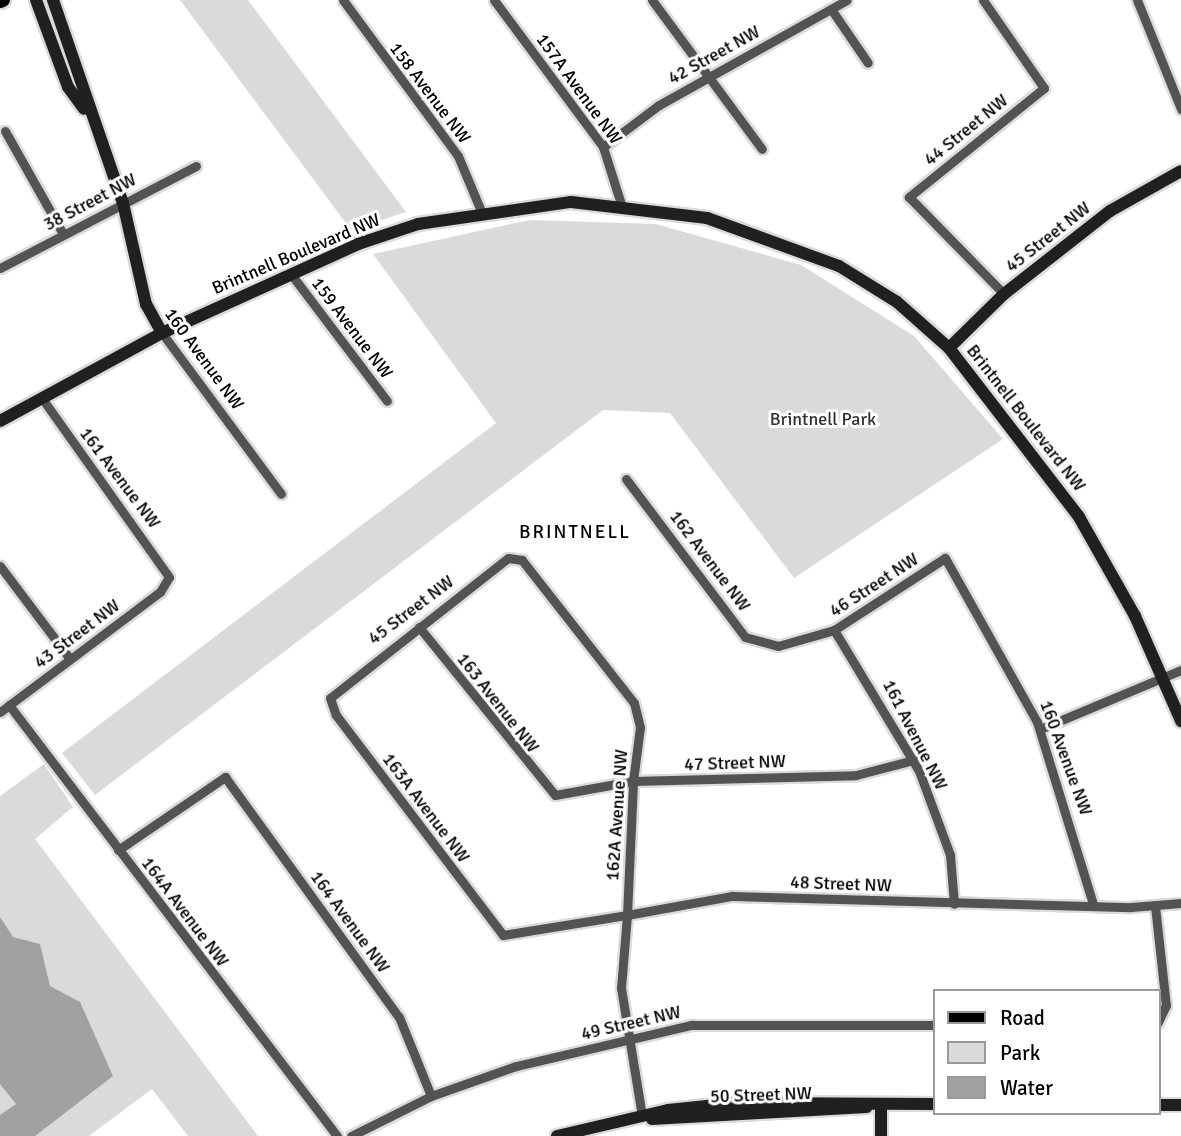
<!DOCTYPE html>
<html>
<head>
<meta charset="utf-8">
<style>
	body { margin:0 }
	#map { position:relative; width:1181px; height:1136px; overflow:hidden; background:#fff; font-family:Signika,sans-serif }
	div>[style] { position:absolute }
	[style*='--x'] { left:calc(var(--x)*1px); top:calc(var(--y)*1px); width:calc(var(--w)*1px); rotate:calc(var(--a)*1deg) }
	.green>* { inset:0; background:#dadada }
	.water>* { inset:0; background:#a1a1a1 }
	.roads { filter:drop-shadow(2px 0 #dbdbdb) drop-shadow(-2px 0 #dbdbdb) drop-shadow(0 2px #dbdbdb) drop-shadow(0 -2px #dbdbdb) }
	.street>* { height:9px; margin:-4.5px; padding:0 4.5px; transform-origin:4.5px; border-radius:4.5px; background:#535353 }
	.secondary>* { height:12px; margin:-6px; padding:0 6px; transform-origin:6px; border-radius:6px; background:#202020 }
	.primary>* { height:14px; margin:-7px; padding:0 7px; transform-origin:7px; border-radius:7px; background:#000 }
	span { translate:-50% -50%; white-space:nowrap; text-align:center; line-height:1.15; -webkit-text-stroke:6px #fff; paint-order:stroke }
	.street-label { font-size:18px; color:#000 }
	.park-label { font-size:18px; color:#313131 }
	.neighbourhood-label { font-size:19px; color:#000; letter-spacing:2px }
	.legend { position:absolute; left:933px; top:989px; width:228px; height:126px; box-sizing:border-box; background:#fff; border:2px solid #999; margin:0; padding:9px 12px; list-style:none; font-size:21px; color:#000 }
	.legend li { display:flex; align-items:center; gap:14px; height:35px }
	.legend b { width:35px; border:2px solid #999 }
</style>
</head>
<body>
<div id="map">
	<div class="green">
		<i style="clip-path:polygon(180px 0,248px 0,406px 212px,351px 230px)"></i>
		<i style="clip-path:polygon(530px 220px,656px 224px,801px 265px,914px 336px,1003px 439px,794px 578px,670px 413px,603px 410px,95px 795px,62px 753px,496px 423px,373px 254px)"></i>
		<i style="clip-path:polygon(44px 764px,73px 807px,35px 839px,258px 1136px,188px 1136px,152px 1089px,89px 1136px,0 1136px,0 796px)"></i>
	</div>
	<div class="water">
		<i style="clip-path:polygon(0 917px,13px 937px,40px 944px,50px 986px,80px 1002px,113px 1076px,35px 1136px,0 1136px,0 1115px,16px 1104px,0 1084px)"></i>
	</div>
	<div class="roads">
		<div class="street">
			<i style="--x:343;--y:0;--w:194;--a:53.6"></i>
			<i style="--x:458;--y:156;--w:60;--a:67.3"></i>
			<i style="--x:494;--y:0;--w:183;--a:53.4"></i>
			<i style="--x:603;--y:147;--w:60;--a:72.5"></i>
			<i style="--x:652;--y:0;--w:185;--a:53.6"></i>
			<i style="--x:983;--y:0;--w:107;--a:55.3"></i>
			<i style="--x:1044;--y:88;--w:174;--a:141.1"></i>
			<i style="--x:909;--y:197;--w:136;--a:45.6"></i>
			<i style="--x:1137;--y:0;--w:118;--a:68"></i>
			<i style="--x:831;--y:9;--w:65;--a:55.6"></i>
			<i style="--x:5;--y:131;--w:118;--a:60.6"></i>
			<i style="--x:603;--y:147;--w:70;--a:-36.9"></i>
			<i style="--x:659;--y:105;--w:215;--a:-29.2"></i>
			<i style="--x:0;--y:268;--w:221;--a:-27.5"></i>
			<i style="--x:291;--y:274;--w:159;--a:52.9"></i>
			<i style="--x:162;--y:333;--w:200;--a:53.5"></i>
			<i style="--x:626;--y:479;--w:198;--a:53"></i>
			<i style="--x:745;--y:637;--w:34;--a:15"></i>
			<i style="--x:778;--y:646;--w:58;--a:-15.9"></i>
			<i style="--x:834;--y:630;--w:132;--a:-33"></i>
			<i style="--x:945;--y:558;--w:188;--a:60.7"></i>
			<i style="--x:1037;--y:722;--w:190;--a:72.9"></i>
			<i style="--x:0;--y:566;--w:116;--a:53"></i>
			<i style="--x:419;--y:627;--w:216;--a:51"></i>
			<i style="--x:555;--y:795;--w:79;--a:-10.2"></i>
			<i style="--x:633;--y:781;--w:223;--a:-1.5"></i>
			<i style="--x:856;--y:775;--w:60;--a:-14.5"></i>
			<i style="--x:834;--y:630;--w:165;--a:58.9"></i>
			<i style="--x:919;--y:771;--w:90;--a:69.7"></i>
			<i style="--x:950;--y:855;--w:49;--a:85.3"></i>
			<i style="--x:9;--y:705;--w:542;--a:52.73"></i>
			<i style="--x:0;--y:712;--w:200;--a:-36.9"></i>
			<i style="--x:160;--y:592;--w:17;--a:-59"></i>
			<i style="--x:169;--y:577;--w:219;--a:-125.4"></i>
			<i style="--x:1040;--y:729;--w:153;--a:-22.7"></i>
			<i style="--x:118;--y:850;--w:130;--a:-34.3"></i>
			<i style="--x:225;--y:777;--w:296;--a:54.1"></i>
			<i style="--x:399;--y:1017;--w:85;--a:67.9"></i>
			<i style="--x:1155;--y:906;--w:100;--a:83.7"></i>
			<i style="--x:1166;--y:1005;--w:19;--a:115"></i>
			<i style="--x:642;--y:1116;--w:130;--a:-99.3"></i>
			<i style="--x:621;--y:988;--w:73;--a:-85.3"></i>
			<i style="--x:627;--y:915;--w:134;--a:-87.4"></i>
			<i style="--x:633;--y:781;--w:54;--a:-82.6"></i>
			<i style="--x:640;--y:727;--w:25;--a:-104"></i>
			<i style="--x:634;--y:703;--w:182;--a:-128.1"></i>
			<i style="--x:522;--y:560;--w:14;--a:-172"></i>
			<i style="--x:508;--y:558;--w:226;--a:141.8"></i>
			<i style="--x:330;--y:698;--w:18;--a:71"></i>
			<i style="--x:336;--y:715;--w:276;--a:52.8"></i>
			<i style="--x:503;--y:935;--w:126;--a:-9.2"></i>
			<i style="--x:627;--y:915;--w:107;--a:-10.3"></i>
			<i style="--x:732;--y:896;--w:399;--a:1.6"></i>
			<i style="--x:1131;--y:907;--w:50;--a:-4.6"></i>
			<i style="--x:351;--y:1136;--w:89;--a:-26.6"></i>
			<i style="--x:431;--y:1096;--w:90;--a:-19.4"></i>
			<i style="--x:516;--y:1066;--w:180;--a:-13.2"></i>
			<i style="--x:691;--y:1025;--w:243;--a:0"></i>
		</div>
		<div class="secondary">
			<i style="--x:36;--y:0;--w:93;--a:69.8"></i>
			<i style="--x:68;--y:87;--w:27;--a:54"></i>
			<i style="--x:53;--y:0;--w:215;--a:71"></i>
			<i style="--x:123;--y:203;--w:104;--a:77.2"></i>
			<i style="--x:146;--y:304;--w:33;--a:61"></i>
			<i style="--x:949;--y:348;--w:77;--a:-44.5"></i>
			<i style="--x:1004;--y:294;--w:135;--a:-38.1"></i>
			<i style="--x:1110;--y:211;--w:81;--a:-29.4"></i>
			<i style="--x:0;--y:421;--w:184;--a:-28.5"></i>
			<i style="--x:162;--y:333;--w:215;--a:-24.4"></i>
			<i style="--x:358;--y:244;--w:63;--a:-18.4"></i>
			<i style="--x:418;--y:224;--w:155;--a:-8.2"></i>
			<i style="--x:571;--y:202;--w:137;--a:6.7"></i>
			<i style="--x:707;--y:218;--w:140;--a:20"></i>
			<i style="--x:839;--y:266;--w:68;--a:31.8"></i>
			<i style="--x:897;--y:302;--w:69;--a:41.5"></i>
			<i style="--x:949;--y:348;--w:213;--a:52.4"></i>
			<i style="--x:1079;--y:517;--w:114;--a:60.5"></i>
			<i style="--x:1135;--y:616;--w:115;--a:66.3"></i>
			<i style="--x:1158;--y:1105;--w:23;--a:0"></i>
			<i style="--x:652;--y:1119;--w:215;--a:-3.2"></i>
			<i style="--x:557;--y:1136;--w:114;--a:-13.2"></i>
			<i style="--x:668;--y:1110;--w:68;--a:-5.9"></i>
			<i style="--x:736;--y:1103;--w:198;--a:0.3"></i>
			<i style="--x:881;--y:1136;--w:31;--a:-90"></i>
		</div>
		<div class="primary">
			<i style="--x:0;--y:1;--w:3;--a:-18"></i>
		</div>
	</div>
	<div class="street-label">
		<span style="left:714px;top:55px;rotate:-29deg">42 Street NW</span>
		<span style="left:579px;top:89px;rotate:54deg">157A Avenue NW</span>
		<span style="left:430px;top:93px;rotate:53deg">158 Avenue NW</span>
		<span style="left:966px;top:130px;rotate:-39deg">44 Street NW</span>
		<span style="left:90px;top:202px;rotate:-28deg">38 Street NW</span>
		<span style="left:1048px;top:237px;rotate:-38deg">45 Street NW</span>
		<span style="left:296px;top:254px;rotate:-23deg">Brintnell Boulevard NW</span>
		<span style="left:352px;top:328px;rotate:53deg">159 Avenue NW</span>
		<span style="left:204px;top:359px;rotate:54deg">160 Avenue NW</span>
		<span style="left:1026px;top:418px;rotate:52deg">Brintnell Boulevard NW</span>
		<span style="left:120px;top:478px;rotate:53deg">161 Avenue NW</span>
		<span style="left:710px;top:561px;rotate:53deg">162 Avenue NW</span>
		<span style="left:874px;top:585px;rotate:-33deg">46 Street NW</span>
		<span style="left:411px;top:610px;rotate:-37deg">45 Street NW</span>
		<span style="left:77px;top:634px;rotate:-37deg">43 Street NW</span>
		<span style="left:498px;top:703px;rotate:52deg">163 Avenue NW</span>
		<span style="left:915px;top:735px;rotate:63deg">161 Avenue NW</span>
		<span style="left:1066px;top:758px;rotate:70deg">160 Avenue NW</span>
		<span style="left:735px;top:763px;rotate:-2deg">47 Street NW</span>
		<span style="left:426px;top:808px;rotate:53deg">163A Avenue NW</span>
		<span style="left:617px;top:815px;rotate:-86deg">162A Avenue NW</span>
		<span style="left:841px;top:884px;rotate:2deg">48 Street NW</span>
		<span style="left:185px;top:912px;rotate:53deg">164A Avenue NW</span>
		<span style="left:350px;top:922px;rotate:54deg">164 Avenue NW</span>
		<span style="left:631px;top:1023px;rotate:-13deg">49 Street NW</span>
		<span style="left:761px;top:1095px;rotate:-2deg">50 Street NW</span>
	</div>
	<div class="park-label">
		<span style="left:823px;top:419px">Brintnell Park</span>
	</div>
	<div class="neighbourhood-label">
		<span style="left:575px;top:533px">BRINTNELL</span>
	</div>
	<ul class="legend">
	<li><b style="height:9px;background:#000"></b>Road</li>
	<li><b style="height:19px;background:#dadada"></b>Park</li>
	<li><b style="height:19px;background:#a1a1a1"></b>Water</li>
	</ul>
</div>
</body>
</html>
